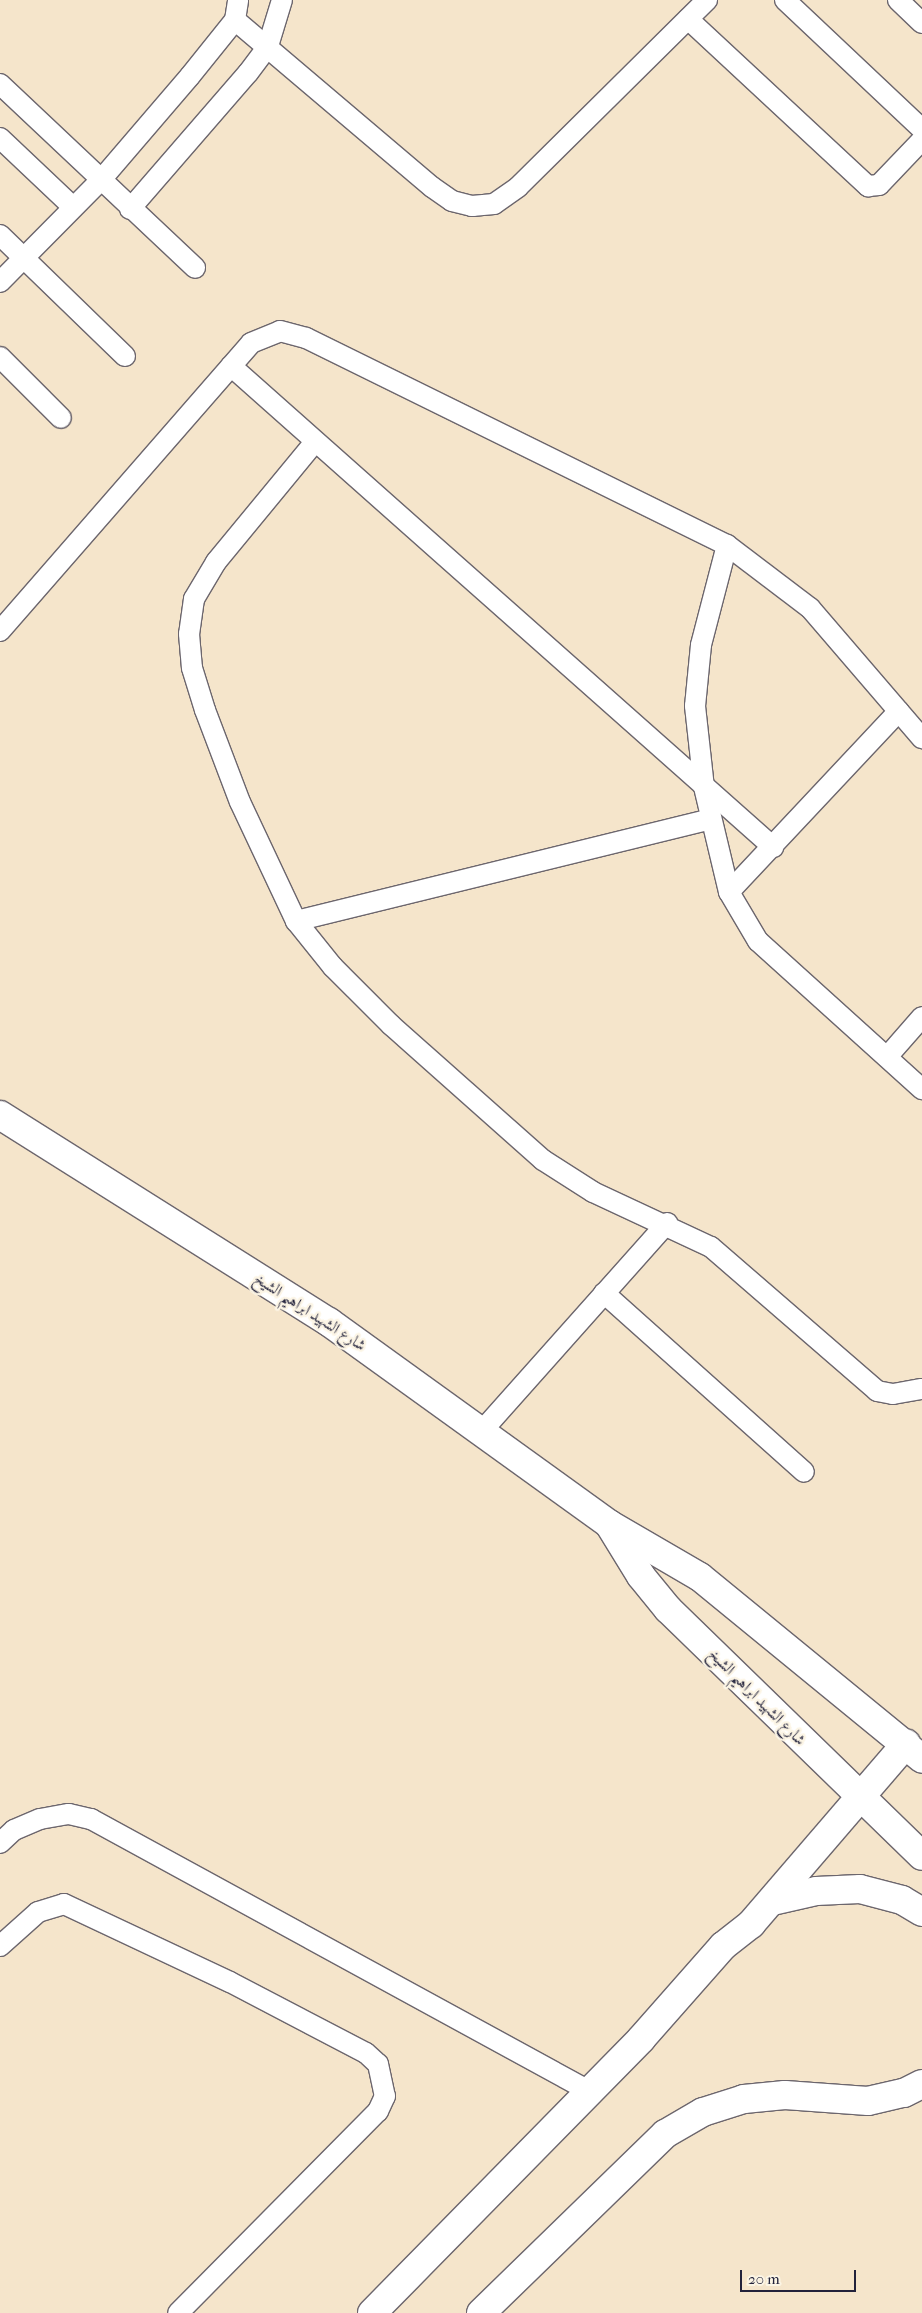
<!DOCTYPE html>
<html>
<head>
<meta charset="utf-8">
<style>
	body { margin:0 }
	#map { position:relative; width:922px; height:2313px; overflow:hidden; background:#f5e5cb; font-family:"IM FELL French Canon",Amiri,serif }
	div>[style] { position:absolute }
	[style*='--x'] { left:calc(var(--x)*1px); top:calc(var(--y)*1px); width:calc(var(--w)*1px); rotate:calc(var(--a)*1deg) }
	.roads { filter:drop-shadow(1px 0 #6c666d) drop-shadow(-1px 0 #6c666d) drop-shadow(0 1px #6c666d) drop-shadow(0 -1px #6c666d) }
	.service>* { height:20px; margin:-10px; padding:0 10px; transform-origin:10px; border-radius:10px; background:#fff }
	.tertiary>* { height:28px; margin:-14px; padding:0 14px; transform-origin:14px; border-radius:14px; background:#fff }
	span { translate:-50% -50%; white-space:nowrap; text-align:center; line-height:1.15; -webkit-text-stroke:5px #fcf5e5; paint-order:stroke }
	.street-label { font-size:16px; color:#22223b }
	.scale { position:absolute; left:740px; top:2270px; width:116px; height:22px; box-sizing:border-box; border:2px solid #22223b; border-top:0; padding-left:6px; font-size:15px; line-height:18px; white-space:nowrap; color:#22223b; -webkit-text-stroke:4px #fcf5e5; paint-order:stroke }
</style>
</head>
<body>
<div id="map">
	<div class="roads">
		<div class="service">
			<i style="--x:785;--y:0;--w:188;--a:43.3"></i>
			<i style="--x:898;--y:0;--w:33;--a:44"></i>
			<i style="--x:688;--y:19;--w:246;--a:42.9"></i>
			<i style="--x:868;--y:186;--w:11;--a:-5"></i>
			<i style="--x:879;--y:185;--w:62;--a:-46.3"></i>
			<i style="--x:235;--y:20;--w:258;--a:40.3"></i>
			<i style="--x:432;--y:187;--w:24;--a:35"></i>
			<i style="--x:452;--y:201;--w:21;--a:14"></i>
			<i style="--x:472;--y:206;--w:22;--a:-5"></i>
			<i style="--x:494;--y:204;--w:29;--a:-35"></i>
			<i style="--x:518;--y:187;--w:266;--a:-44.7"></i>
			<i style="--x:0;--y:84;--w:268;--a:43.3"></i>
			<i style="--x:0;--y:138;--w:100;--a:43.4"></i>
			<i style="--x:130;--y:209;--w:180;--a:-49.1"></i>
			<i style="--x:248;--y:73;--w:34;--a:-53"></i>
			<i style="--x:268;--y:46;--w:48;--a:-73.1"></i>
			<i style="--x:0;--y:235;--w:174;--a:44.1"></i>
			<i style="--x:0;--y:282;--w:142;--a:-45.3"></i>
			<i style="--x:100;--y:181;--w:138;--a:-49.4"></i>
			<i style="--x:190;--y:76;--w:72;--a:-51.2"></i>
			<i style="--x:235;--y:20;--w:20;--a:-81"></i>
			<i style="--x:0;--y:357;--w:86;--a:45"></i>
			<i style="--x:231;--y:366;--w:725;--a:41.59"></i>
			<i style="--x:314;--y:443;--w:154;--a:129.5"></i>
			<i style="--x:216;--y:562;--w:43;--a:120.7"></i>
			<i style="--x:194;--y:599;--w:35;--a:98"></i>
			<i style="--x:189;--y:634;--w:34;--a:85"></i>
			<i style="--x:192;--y:668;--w:44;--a:72.8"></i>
			<i style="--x:205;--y:710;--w:98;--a:69.2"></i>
			<i style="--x:240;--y:802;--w:132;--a:64.8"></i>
			<i style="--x:296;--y:921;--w:59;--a:51.2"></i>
			<i style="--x:333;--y:967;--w:82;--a:45"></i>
			<i style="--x:391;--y:1025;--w:203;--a:41.6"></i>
			<i style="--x:543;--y:1160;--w:59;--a:32.6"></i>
			<i style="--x:593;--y:1192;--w:130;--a:25"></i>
			<i style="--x:711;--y:1247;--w:220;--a:40.9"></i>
			<i style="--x:877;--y:1391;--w:16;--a:11"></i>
			<i style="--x:893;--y:1394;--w:29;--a:-10"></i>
			<i style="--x:727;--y:545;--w:103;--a:104.6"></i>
			<i style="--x:701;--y:645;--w:61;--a:95.6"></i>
			<i style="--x:695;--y:706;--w:81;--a:83.7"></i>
			<i style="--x:704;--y:787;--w:108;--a:76.6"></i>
			<i style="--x:729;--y:892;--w:57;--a:59.4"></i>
			<i style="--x:758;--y:941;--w:221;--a:42.1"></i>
			<i style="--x:0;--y:631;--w:382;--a:-48.9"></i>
			<i style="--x:251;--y:343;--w:31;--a:-22"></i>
			<i style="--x:280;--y:331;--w:27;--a:15"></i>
			<i style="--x:306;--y:338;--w:469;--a:26.2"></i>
			<i style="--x:727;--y:545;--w:104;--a:37.2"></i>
			<i style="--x:810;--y:608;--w:172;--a:49.3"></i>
			<i style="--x:729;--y:892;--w:248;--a:-46.8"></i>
			<i style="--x:296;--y:921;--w:427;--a:-13.8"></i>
			<i style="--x:887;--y:1057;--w:53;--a:-48.8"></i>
			<i style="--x:604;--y:1293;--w:268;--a:41.8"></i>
			<i style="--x:481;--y:1432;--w:280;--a:-48.3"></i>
			<i style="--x:0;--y:1843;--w:19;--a:-43"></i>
			<i style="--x:14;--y:1830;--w:28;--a:-23"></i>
			<i style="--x:40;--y:1819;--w:29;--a:-10"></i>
			<i style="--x:69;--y:1814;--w:23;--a:13"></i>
			<i style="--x:91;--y:1819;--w:567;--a:28.64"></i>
			<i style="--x:0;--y:1946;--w:51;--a:-41.8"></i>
			<i style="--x:38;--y:1912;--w:27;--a:-17"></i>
			<i style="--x:64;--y:1904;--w:183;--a:25.2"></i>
			<i style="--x:230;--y:1982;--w:153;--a:27.6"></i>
			<i style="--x:366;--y:2053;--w:16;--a:43"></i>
			<i style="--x:378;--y:2064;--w:33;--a:78"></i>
			<i style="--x:385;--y:2096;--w:17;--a:115"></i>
			<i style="--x:378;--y:2111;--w:284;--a:134.7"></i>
		</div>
		<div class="tertiary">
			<i style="--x:0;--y:1115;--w:389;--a:32.2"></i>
			<i style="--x:329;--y:1322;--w:345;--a:35.8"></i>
			<i style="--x:609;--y:1524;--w:105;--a:30.2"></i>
			<i style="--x:700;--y:1577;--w:287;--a:39.3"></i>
			<i style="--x:609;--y:1524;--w:61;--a:58.4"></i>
			<i style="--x:641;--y:1576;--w:43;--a:50.7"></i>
			<i style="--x:668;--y:1609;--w:354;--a:44.2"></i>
			<i style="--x:772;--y:1901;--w:45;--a:-12.8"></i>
			<i style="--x:816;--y:1891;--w:44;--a:-2.6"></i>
			<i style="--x:860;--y:1889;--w:43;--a:14.7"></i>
			<i style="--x:902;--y:1900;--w:23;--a:31"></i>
			<i style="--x:372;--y:2313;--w:384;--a:-45.5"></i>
			<i style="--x:641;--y:2039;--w:124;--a:-48.6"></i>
			<i style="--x:723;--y:1946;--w:36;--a:-38"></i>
			<i style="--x:751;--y:1924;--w:238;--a:-49.3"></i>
			<i style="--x:481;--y:2313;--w:257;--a:-44.2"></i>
			<i style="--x:665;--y:2134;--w:44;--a:-30.1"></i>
			<i style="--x:703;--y:2112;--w:43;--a:-17.6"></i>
			<i style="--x:744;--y:2099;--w:41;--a:-5.6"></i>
			<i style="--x:785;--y:2095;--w:83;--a:4.1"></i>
			<i style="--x:868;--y:2101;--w:37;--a:-13"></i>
			<i style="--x:904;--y:2093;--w:20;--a:-27"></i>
		</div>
	</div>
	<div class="street-label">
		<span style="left:310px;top:1312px;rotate:33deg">شارع الشهيد ابراهيم الشيخ</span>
		<span style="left:757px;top:1697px;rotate:45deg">شارع الشهيد ابراهيم الشيخ</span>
	</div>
	<div class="scale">20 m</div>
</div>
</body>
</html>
